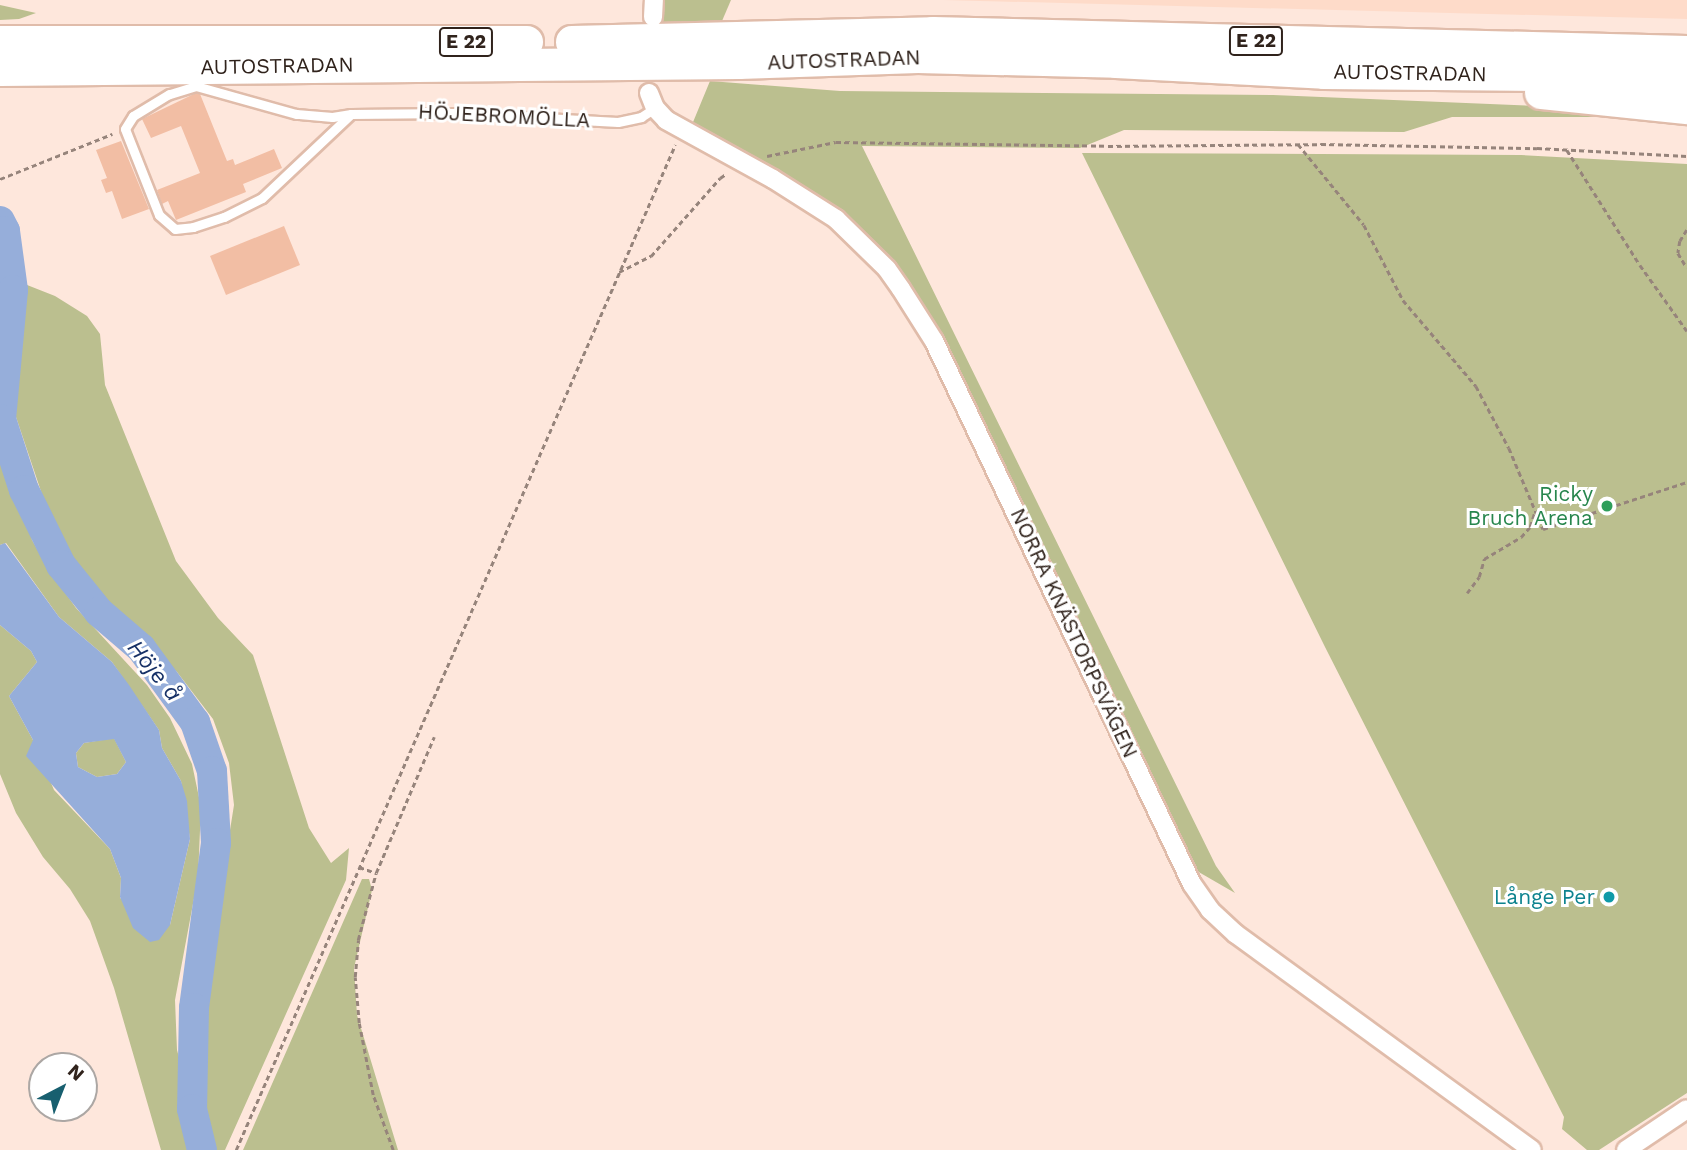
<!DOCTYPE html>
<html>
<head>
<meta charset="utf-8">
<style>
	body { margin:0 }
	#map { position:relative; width:1687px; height:1150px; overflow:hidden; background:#fee7dc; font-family:"Work Sans",sans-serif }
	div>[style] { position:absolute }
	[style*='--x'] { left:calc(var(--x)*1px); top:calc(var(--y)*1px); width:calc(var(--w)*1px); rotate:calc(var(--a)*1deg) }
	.built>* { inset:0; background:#fedbc9 }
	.green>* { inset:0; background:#bbbf8f }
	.water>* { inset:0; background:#96aeda }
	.river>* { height:30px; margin:-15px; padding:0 15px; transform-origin:15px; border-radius:15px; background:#96aeda }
	.building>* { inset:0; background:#f2bea4 }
	.path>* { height:2.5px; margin-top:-1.25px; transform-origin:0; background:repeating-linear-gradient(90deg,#96847b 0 5px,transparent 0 8.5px) }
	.roads { filter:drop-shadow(2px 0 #e0bcaa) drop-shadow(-2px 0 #e0bcaa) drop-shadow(0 2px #e0bcaa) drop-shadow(0 -2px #e0bcaa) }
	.service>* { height:9px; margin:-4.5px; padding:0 4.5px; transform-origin:4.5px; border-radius:4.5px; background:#fff }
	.minor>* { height:18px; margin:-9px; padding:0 9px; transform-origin:9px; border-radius:9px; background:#fff }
	.motorway>* { height:32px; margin:-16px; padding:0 16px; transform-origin:16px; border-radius:16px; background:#fff }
	.dots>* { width:19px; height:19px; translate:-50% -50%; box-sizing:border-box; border:4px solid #fff; border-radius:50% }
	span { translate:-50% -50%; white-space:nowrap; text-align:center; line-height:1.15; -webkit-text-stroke:6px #fff; paint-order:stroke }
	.shield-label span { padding:2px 5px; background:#fff; border:2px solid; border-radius:5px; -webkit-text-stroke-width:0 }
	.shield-label { font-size:19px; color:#30231c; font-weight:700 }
	.street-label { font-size:21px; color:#30231c }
	.leisure-label { font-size:21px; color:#27864d }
	.right { translate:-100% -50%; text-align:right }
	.culture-label { font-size:21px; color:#0d838f }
	.water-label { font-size:23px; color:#173167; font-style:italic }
	.north { position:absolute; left:28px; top:1052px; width:70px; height:70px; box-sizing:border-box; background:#fff; border:2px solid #aca7a4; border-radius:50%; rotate:42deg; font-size:19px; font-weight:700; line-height:28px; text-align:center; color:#30231c }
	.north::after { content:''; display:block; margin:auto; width:24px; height:32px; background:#185f6f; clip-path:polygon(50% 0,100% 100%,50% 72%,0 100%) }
</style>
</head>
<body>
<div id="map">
	<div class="built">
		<i style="clip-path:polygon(943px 0,1687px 0,1687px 19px)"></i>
	</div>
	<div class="green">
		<i style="clip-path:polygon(660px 0,731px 0,719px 28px,659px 26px)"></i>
		<i style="clip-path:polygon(0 5px,36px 13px,19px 19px,0 20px)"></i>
		<i style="clip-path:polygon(710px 81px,840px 91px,1273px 95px,1635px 110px,1596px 117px,1452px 117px,1404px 132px,1124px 130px,1080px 148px,862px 146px,1216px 866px,1235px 893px,1190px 867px,963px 384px,865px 238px,691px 127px)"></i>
		<i style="clip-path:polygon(1082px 153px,1521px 155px,1687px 164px,1687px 1093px,1599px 1150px,1587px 1150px,1562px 1129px,1564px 1117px,1325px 647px)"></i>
		<i style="clip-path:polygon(0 252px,6px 275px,0 360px)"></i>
		<i style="clip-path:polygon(22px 283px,55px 296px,87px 316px,100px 334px,105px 385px,176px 561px,218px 618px,253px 655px,309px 828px,331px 863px,349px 848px,346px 880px,225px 1150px,211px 1150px,209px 1147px,202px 1120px,200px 1072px,217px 912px,234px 805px,229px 763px,213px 719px,177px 672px,95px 590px,72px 562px,53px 527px,16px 417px,14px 379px)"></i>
		<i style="clip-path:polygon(0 447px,9px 480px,27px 518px,32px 540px,49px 570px,76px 608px,147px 685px,170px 718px,192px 764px,201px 807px,198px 877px,175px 1000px,177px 1050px,181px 1065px,183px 1132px,188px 1150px,161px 1150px,114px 988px,90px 921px,70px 889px,43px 857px,16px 813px,0 774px,0 625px,31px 651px,37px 662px,9px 696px,33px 740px,54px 790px,110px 849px,121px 878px,120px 898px,170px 925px,190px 839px,181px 781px,162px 748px,159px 730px,112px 662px,59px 617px,6px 543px,0 545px)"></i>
		<i style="clip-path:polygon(114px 738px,126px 762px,117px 774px,97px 777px,78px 767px,76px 753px,84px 743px)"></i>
		<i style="clip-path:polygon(362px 879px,369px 879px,372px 890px,354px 968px,357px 1015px,398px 1150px,243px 1150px)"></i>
	</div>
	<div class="water">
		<i style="clip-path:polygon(evenodd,5px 543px,59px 617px,112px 662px,129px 685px,159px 730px,162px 748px,181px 781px,187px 801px,190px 839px,170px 925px,159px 940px,150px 942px,133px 928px,120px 897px,121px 878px,110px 849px,26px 756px,33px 740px,9px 696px,37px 662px,31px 651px,0 625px,0 545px,5px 543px,114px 739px,126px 762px,117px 774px,97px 777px,78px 767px,76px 753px,84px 743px,114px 739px)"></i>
	</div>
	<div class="river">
		<i style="--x:0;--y:221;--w:11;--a:63"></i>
		<i style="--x:5;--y:231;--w:60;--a:82.3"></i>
		<i style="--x:13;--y:290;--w:130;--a:95.3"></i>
		<i style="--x:1;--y:419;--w:75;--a:72.1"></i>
		<i style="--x:24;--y:490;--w:84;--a:63.7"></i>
		<i style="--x:61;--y:565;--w:60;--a:51"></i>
		<i style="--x:99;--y:612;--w:55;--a:40.6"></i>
		<i style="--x:141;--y:648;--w:92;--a:53.9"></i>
		<i style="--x:195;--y:722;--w:52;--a:70.9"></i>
		<i style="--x:212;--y:771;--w:72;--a:86.8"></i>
		<i style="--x:216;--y:843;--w:166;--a:97.6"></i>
		<i style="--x:194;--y:1008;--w:101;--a:91.1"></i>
		<i style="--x:192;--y:1109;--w:42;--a:76.3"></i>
	</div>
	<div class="building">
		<i style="clip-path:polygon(196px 93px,200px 94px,227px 161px,233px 159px,235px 165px,274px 149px,282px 168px,243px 184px,246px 192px,176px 220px,168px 201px,162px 204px,157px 190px,200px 173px,181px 126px,151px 138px,142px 119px)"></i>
		<i style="clip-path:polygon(121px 141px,149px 209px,122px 219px,112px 191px,106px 193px,101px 180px,107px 178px,96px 150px)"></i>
		<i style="clip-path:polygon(284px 226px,300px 265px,226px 295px,210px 256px)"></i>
	</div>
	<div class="path">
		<i style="--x:1298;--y:144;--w:104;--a:50.8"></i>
		<i style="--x:1364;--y:225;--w:85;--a:62.5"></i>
		<i style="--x:1403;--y:300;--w:113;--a:49.7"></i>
		<i style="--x:1476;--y:386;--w:70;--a:62"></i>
		<i style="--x:1509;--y:448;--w:88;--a:67.2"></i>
		<i style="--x:1543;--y:529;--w:151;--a:-18.1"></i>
		<i style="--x:1567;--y:150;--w:136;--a:57.6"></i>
		<i style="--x:1640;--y:265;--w:81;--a:54.5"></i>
		<i style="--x:767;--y:156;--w:70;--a:-11.5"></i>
		<i style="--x:836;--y:142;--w:272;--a:0.8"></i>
		<i style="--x:1108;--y:146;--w:213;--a:-0.5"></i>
		<i style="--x:1321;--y:144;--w:216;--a:1.1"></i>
		<i style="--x:1537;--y:148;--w:150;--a:3.1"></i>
		<i style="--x:0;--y:179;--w:121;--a:-21.9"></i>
		<i style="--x:1687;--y:230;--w:13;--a:122"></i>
		<i style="--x:1680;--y:241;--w:12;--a:99"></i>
		<i style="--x:1678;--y:253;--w:17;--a:59"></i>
		<i style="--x:619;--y:272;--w:36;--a:-27"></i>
		<i style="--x:651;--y:256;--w:104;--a:-48.5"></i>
		<i style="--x:720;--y:178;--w:7;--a:-34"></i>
		<i style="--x:1467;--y:593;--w:20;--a:-53"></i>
		<i style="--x:1479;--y:577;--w:19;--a:-74"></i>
		<i style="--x:1484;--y:559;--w:43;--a:-30.7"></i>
		<i style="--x:1521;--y:537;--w:13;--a:-48"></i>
		<i style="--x:1530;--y:527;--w:17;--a:-73"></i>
		<i style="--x:359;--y:867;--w:18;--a:19"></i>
		<i style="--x:236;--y:1150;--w:1097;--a:-66.4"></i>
		<i style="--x:393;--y:1150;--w:59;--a:-110"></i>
		<i style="--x:373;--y:1095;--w:73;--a:-101"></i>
		<i style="--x:359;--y:1023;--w:46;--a:-95"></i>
		<i style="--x:355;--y:977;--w:37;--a:-85"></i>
		<i style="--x:358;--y:940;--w:69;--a:-75"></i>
		<i style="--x:376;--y:873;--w:148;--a:-66.9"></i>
	</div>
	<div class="roads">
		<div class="service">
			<i style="--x:351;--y:114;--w:19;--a:171"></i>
			<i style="--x:332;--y:117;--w:36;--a:-175"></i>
			<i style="--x:296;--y:114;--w:104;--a:-164.4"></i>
			<i style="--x:196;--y:86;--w:28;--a:163"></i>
			<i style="--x:169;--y:94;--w:42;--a:148.6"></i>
			<i style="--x:133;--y:116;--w:15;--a:122"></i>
			<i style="--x:125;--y:129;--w:92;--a:68.4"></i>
			<i style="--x:159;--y:215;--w:21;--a:41"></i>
			<i style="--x:175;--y:229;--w:18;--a:-6"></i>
			<i style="--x:193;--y:227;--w:33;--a:-18"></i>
			<i style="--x:224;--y:217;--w:42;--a:-26.6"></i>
			<i style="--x:262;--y:198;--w:122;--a:-43.3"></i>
			<i style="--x:351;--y:114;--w:102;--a:-0.6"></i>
			<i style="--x:453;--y:113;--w:165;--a:3.1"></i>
			<i style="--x:618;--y:122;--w:24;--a:-12"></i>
			<i style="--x:641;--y:117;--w:17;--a:-33"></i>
		</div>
		<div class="minor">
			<i style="--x:653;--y:17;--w:17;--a:-87"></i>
			<i style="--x:649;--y:93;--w:16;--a:68"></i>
			<i style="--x:655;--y:108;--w:16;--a:47"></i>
			<i style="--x:666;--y:120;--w:122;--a:28.9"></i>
			<i style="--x:773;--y:179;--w:75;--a:32.4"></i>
			<i style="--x:836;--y:219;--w:71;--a:44.4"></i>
			<i style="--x:887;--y:269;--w:24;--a:55"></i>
			<i style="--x:901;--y:289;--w:62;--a:57.6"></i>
			<i style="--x:934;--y:341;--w:601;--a:64.59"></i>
			<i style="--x:1192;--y:884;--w:32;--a:55"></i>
			<i style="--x:1210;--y:910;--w:35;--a:43"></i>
			<i style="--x:1236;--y:934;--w:366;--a:36.1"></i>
			<i style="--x:1626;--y:1150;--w:73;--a:-33.9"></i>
		</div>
		<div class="motorway">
			<i style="--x:0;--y:42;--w:527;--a:0"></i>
			<i style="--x:572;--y:42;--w:361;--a:-1.4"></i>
			<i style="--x:933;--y:33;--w:754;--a:1.44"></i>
			<i style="--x:0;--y:70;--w:739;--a:-0.54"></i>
			<i style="--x:739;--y:63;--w:179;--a:-1.9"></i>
			<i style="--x:918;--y:57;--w:198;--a:1.4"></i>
			<i style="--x:1116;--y:62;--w:208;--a:3"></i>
			<i style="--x:1324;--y:73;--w:363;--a:0.5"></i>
			<i style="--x:1541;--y:93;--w:147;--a:5.9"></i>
		</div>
	</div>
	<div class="dots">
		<i style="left:1607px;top:506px;background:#2e9e5b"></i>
		<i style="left:1609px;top:897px;background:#0f9aa8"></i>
	</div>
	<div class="shield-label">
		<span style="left:1256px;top:41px">E 22</span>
		<span style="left:466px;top:42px">E 22</span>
	</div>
	<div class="street-label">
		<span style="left:844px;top:60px;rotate:-2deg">AUTOSTRADAN</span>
		<span style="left:277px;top:66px;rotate:-1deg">AUTOSTRADAN</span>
		<span style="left:1410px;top:73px;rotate:1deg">AUTOSTRADAN</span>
		<span style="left:504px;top:116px;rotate:3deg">HÖJEBROMÖLLA</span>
		<span style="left:1074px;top:633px;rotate:65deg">NORRA KNÄSTORPSVÄGEN</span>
	</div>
	<div class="leisure-label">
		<span class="right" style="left:1593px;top:506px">Ricky<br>Bruch Arena</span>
	</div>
	<div class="culture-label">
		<span class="right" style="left:1595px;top:897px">Långe Per</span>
	</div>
	<div class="water-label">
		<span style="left:154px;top:671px;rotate:51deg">Höje å</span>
	</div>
	<div class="north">N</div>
</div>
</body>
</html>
